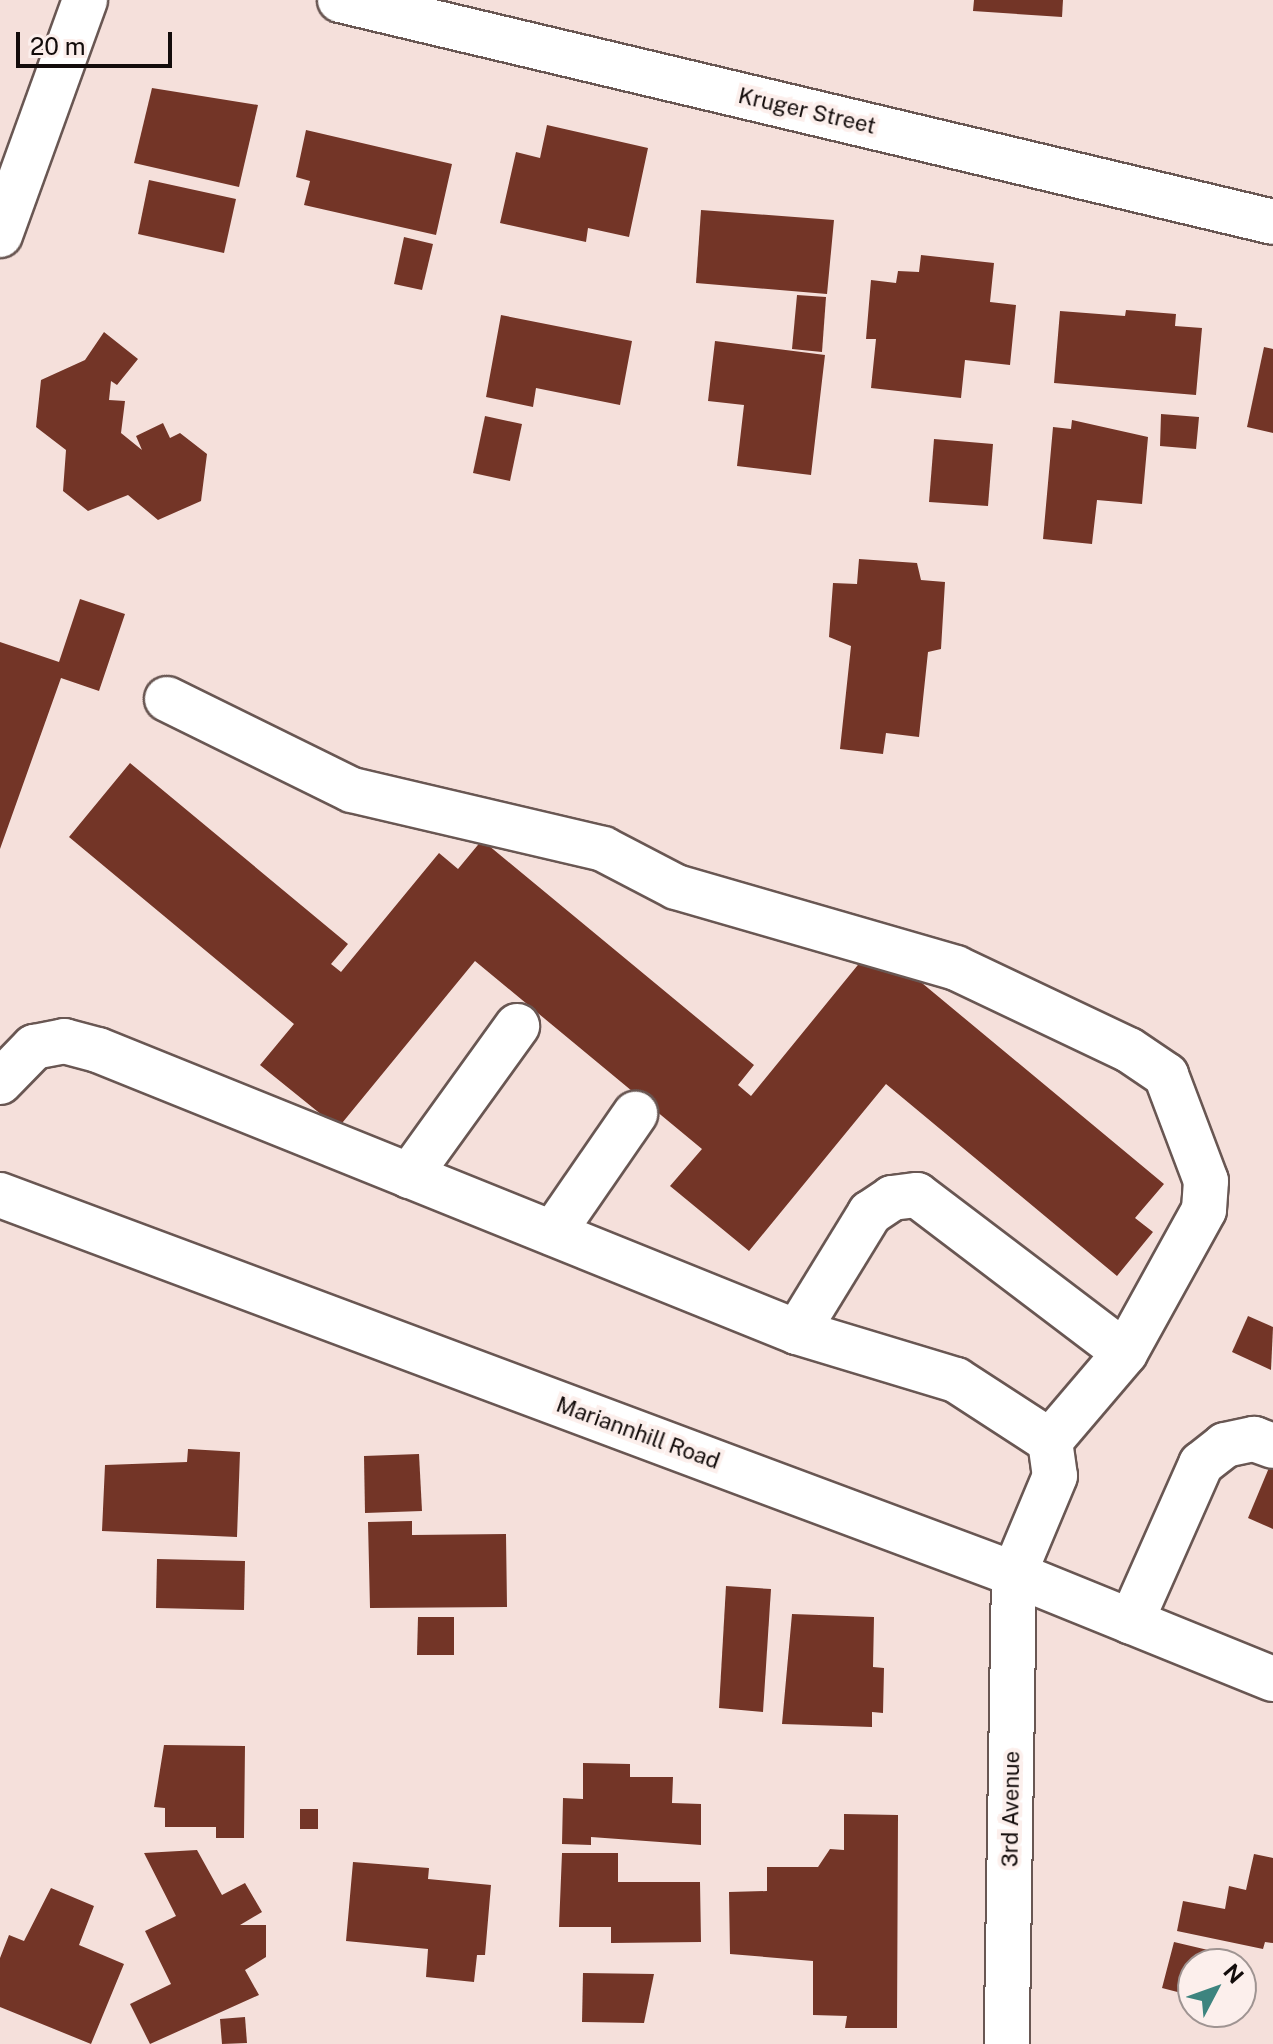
<!DOCTYPE html>
<html>
<head>
<meta charset="utf-8">
<style>
	body { margin:0 }
	#map { position:relative; width:1273px; height:2044px; overflow:hidden; background:#f5e0db; font-family:"Public Sans",sans-serif }
	div>[style] { position:absolute }
	[style*='--x'] { left:calc(var(--x)*1px); top:calc(var(--y)*1px); width:calc(var(--w)*1px); rotate:calc(var(--a)*1deg) }
	.building>* { inset:0; background:#733527 }
	.roads { filter:drop-shadow(2px 0 #695753) drop-shadow(-2px 0 #695753) drop-shadow(0 2px #695753) drop-shadow(0 -2px #695753) }
	.minor>* { height:44px; margin:-22px; padding:0 22px; transform-origin:22px; border-radius:22px; background:#fff }
	span { translate:-50% -50%; white-space:nowrap; text-align:center; line-height:1.15; -webkit-text-stroke:8px #fcefec; paint-order:stroke }
	.street-label { font-size:22px; color:#130c0b }
	.north { position:absolute; left:1177px; top:1948px; width:80px; height:80px; box-sizing:border-box; background:#fcefec; border:2px solid #9f9492; border-radius:50%; rotate:49deg; font-size:22px; font-weight:700; line-height:32px; text-align:center; color:#130c0b }
	.north::after { content:''; display:block; margin:auto; width:28px; height:36px; background:#3d847f; clip-path:polygon(50% 0,100% 100%,50% 72%,0 100%) }
	.scale { position:absolute; left:16px; top:32px; width:156px; height:36px; box-sizing:border-box; border:4px solid #130c0b; border-top:0; padding-left:10px; font-size:24px; line-height:28px; white-space:nowrap; color:#130c0b; -webkit-text-stroke:6px #fcefec; paint-order:stroke }
</style>
</head>
<body>
<div id="map">
	<div class="building">
		<i style="clip-path:polygon(974px 0,1063px 0,1062px 17px,973px 11px)"></i>
		<i style="clip-path:polygon(152px 88px,258px 105px,239px 187px,134px 163px)"></i>
		<i style="clip-path:polygon(547px 125px,648px 148px,629px 237px,588px 228px,586px 242px,500px 223px,516px 152px,540px 158px)"></i>
		<i style="clip-path:polygon(306px 130px,452px 164px,436px 235px,304px 205px,310px 181px,296px 177px)"></i>
		<i style="clip-path:polygon(149px 180px,236px 199px,224px 253px,138px 234px)"></i>
		<i style="clip-path:polygon(701px 210px,834px 220px,827px 294px,696px 283px)"></i>
		<i style="clip-path:polygon(404px 237px,433px 244px,422px 290px,394px 284px)"></i>
		<i style="clip-path:polygon(921px 255px,994px 263px,990px 302px,1016px 305px,1010px 365px,965px 360px,961px 398px,871px 388px,876px 339px,866px 339px,871px 280px,896px 283px,898px 271px,919px 272px)"></i>
		<i style="clip-path:polygon(797px 295px,826px 297px,822px 352px,792px 349px)"></i>
		<i style="clip-path:polygon(1126px 310px,1176px 314px,1175px 326px,1202px 328px,1196px 395px,1054px 383px,1060px 311px,1125px 316px)"></i>
		<i style="clip-path:polygon(501px 315px,632px 341px,620px 405px,536px 388px,533px 407px,486px 397px)"></i>
		<i style="clip-path:polygon(104px 332px,138px 359px,117px 385px,111px 381px,109px 400px,125px 401px,121px 433px,142px 450px,136px 436px,163px 423px,170px 438px,180px 433px,207px 454px,201px 501px,158px 520px,128px 495px,88px 511px,63px 491px,66px 450px,36px 427px,41px 380px,85px 360px)"></i>
		<i style="clip-path:polygon(715px 341px,825px 355px,811px 475px,737px 466px,744px 405px,708px 401px)"></i>
		<i style="clip-path:polygon(1264px 347px,1273px 349px,1273px 433px,1247px 427px)"></i>
		<i style="clip-path:polygon(1161px 414px,1199px 417px,1196px 449px,1160px 446px)"></i>
		<i style="clip-path:polygon(485px 416px,522px 424px,510px 481px,473px 473px)"></i>
		<i style="clip-path:polygon(1072px 420px,1148px 437px,1142px 504px,1097px 500px,1092px 544px,1043px 539px,1053px 427px,1071px 429px)"></i>
		<i style="clip-path:polygon(934px 439px,993px 444px,988px 506px,929px 502px)"></i>
		<i style="clip-path:polygon(859px 559px,917px 563px,921px 580px,945px 582px,941px 649px,928px 652px,919px 737px,886px 733px,883px 754px,840px 749px,851px 646px,829px 637px,833px 583px,857px 584px)"></i>
		<i style="clip-path:polygon(80px 599px,125px 614px,99px 691px,61px 678px,0 849px,0 642px,59px 662px)"></i>
		<i style="clip-path:polygon(130px 763px,348px 944px,331px 964px,341px 972px,439px 853px,458px 869px,482px 840px,754px 1065px,738px 1085px,751px 1096px,875px 944px,1164px 1184px,1135px 1218px,1153px 1232px,1117px 1276px,886px 1084px,749px 1251px,670px 1186px,702px 1149px,475px 961px,338px 1128px,260px 1065px,294px 1024px,69px 837px)"></i>
		<i style="clip-path:polygon(1248px 1316px,1273px 1327px,1271px 1370px,1232px 1352px)"></i>
		<i style="clip-path:polygon(188px 1449px,240px 1452px,237px 1537px,102px 1531px,105px 1465px,187px 1462px)"></i>
		<i style="clip-path:polygon(419px 1454px,422px 1511px,365px 1513px,364px 1456px)"></i>
		<i style="clip-path:polygon(1273px 1458px,1273px 1529px,1248px 1518px)"></i>
		<i style="clip-path:polygon(412px 1521px,412px 1535px,506px 1534px,507px 1607px,370px 1608px,368px 1522px)"></i>
		<i style="clip-path:polygon(157px 1559px,245px 1561px,244px 1610px,156px 1608px)"></i>
		<i style="clip-path:polygon(726px 1586px,771px 1589px,763px 1712px,719px 1708px)"></i>
		<i style="clip-path:polygon(792px 1614px,874px 1617px,873px 1667px,884px 1668px,883px 1713px,872px 1712px,872px 1727px,782px 1724px)"></i>
		<i style="clip-path:polygon(418px 1617px,454px 1617px,454px 1655px,417px 1655px)"></i>
		<i style="clip-path:polygon(164px 1745px,245px 1746px,244px 1838px,216px 1838px,216px 1827px,165px 1827px,165px 1808px,154px 1807px)"></i>
		<i style="clip-path:polygon(583px 1763px,630px 1764px,630px 1777px,673px 1777px,672px 1803px,701px 1804px,701px 1845px,591px 1837px,591px 1845px,562px 1844px,563px 1798px,583px 1799px)"></i>
		<i style="clip-path:polygon(300px 1809px,318px 1809px,318px 1829px,300px 1829px)"></i>
		<i style="clip-path:polygon(844px 1814px,898px 1815px,897px 2028px,845px 2028px,847px 2016px,813px 2015px,813px 1961px,730px 1954px,729px 1892px,767px 1891px,767px 1867px,818px 1867px,830px 1849px,844px 1850px)"></i>
		<i style="clip-path:polygon(197px 1850px,222px 1895px,245px 1883px,262px 1912px,240px 1925px,266px 1925px,266px 1957px,245px 1970px,259px 1995px,150px 2044px,130px 2004px,171px 1984px,145px 1931px,176px 1916px,144px 1853px)"></i>
		<i style="clip-path:polygon(562px 1853px,618px 1853px,618px 1882px,700px 1882px,701px 1942px,611px 1943px,611px 1927px,559px 1927px)"></i>
		<i style="clip-path:polygon(1254px 1854px,1273px 1858px,1273px 1943px,1265px 1942px,1263px 1949px,1177px 1931px,1183px 1901px,1225px 1909px,1229px 1886px,1246px 1890px)"></i>
		<i style="clip-path:polygon(353px 1862px,429px 1868px,428px 1879px,491px 1885px,485px 1955px,477px 1955px,474px 1982px,426px 1977px,428px 1949px,346px 1941px)"></i>
		<i style="clip-path:polygon(51px 1888px,94px 1906px,79px 1945px,124px 1964px,91px 2044px,0 2007px,0 1958px,9px 1935px,24px 1941px)"></i>
		<i style="clip-path:polygon(1174px 1942px,1208px 1950px,1204px 1964px,1193px 1964px,1193px 1996px,1162px 1988px)"></i>
		<i style="clip-path:polygon(583px 1973px,654px 1974px,644px 2023px,582px 2022px)"></i>
		<i style="clip-path:polygon(245px 2017px,247px 2043px,222px 2044px,220px 2019px)"></i>
	</div>
	<div class="roads">
		<div class="minor">
			<i style="--x:340;--y:0;--w:959;--a:13.38"></i>
			<i style="--x:0;--y:235;--w:250;--a:-70.1"></i>
			<i style="--x:167;--y:699;--w:206;--a:26.2"></i>
			<i style="--x:352;--y:790;--w:258;--a:13.2"></i>
			<i style="--x:603;--y:849;--w:82;--a:27.5"></i>
			<i style="--x:676;--y:887;--w:291;--a:16.1"></i>
			<i style="--x:956;--y:968;--w:191;--a:25.4"></i>
			<i style="--x:1129;--y:1050;--w:45;--a:34"></i>
			<i style="--x:1166;--y:1075;--w:113;--a:69.3"></i>
			<i style="--x:1206;--y:1181;--w:29;--a:94"></i>
			<i style="--x:1204;--y:1210;--w:163;--a:118.9"></i>
			<i style="--x:1125;--y:1353;--w:116;--a:130.4"></i>
			<i style="--x:0;--y:1082;--w:49;--a:-45.8"></i>
			<i style="--x:34;--y:1047;--w:31;--a:-11"></i>
			<i style="--x:64;--y:1041;--w:35;--a:15"></i>
			<i style="--x:98;--y:1050;--w:754;--a:21.97"></i>
			<i style="--x:797;--y:1332;--w:166;--a:16.8"></i>
			<i style="--x:956;--y:1380;--w:112;--a:33"></i>
			<i style="--x:1050;--y:1441;--w:35;--a:82"></i>
			<i style="--x:1055;--y:1476;--w:106;--a:112.7"></i>
			<i style="--x:1014;--y:1574;--w:470;--a:90.9"></i>
			<i style="--x:409;--y:1176;--w:185;--a:-54.2"></i>
			<i style="--x:0;--y:1195;--w:1083;--a:20.49"></i>
			<i style="--x:1014;--y:1574;--w:279;--a:22.1"></i>
			<i style="--x:553;--y:1233;--w:145;--a:-55.4"></i>
			<i style="--x:797;--y:1332;--w:140;--a:-58.5"></i>
			<i style="--x:870;--y:1213;--w:27;--a:-34"></i>
			<i style="--x:892;--y:1198;--w:25;--a:-7"></i>
			<i style="--x:917;--y:1195;--w:261;--a:37.2"></i>
			<i style="--x:1131;--y:1622;--w:173;--a:-66.1"></i>
			<i style="--x:1201;--y:1464;--w:31;--a:-38"></i>
			<i style="--x:1225;--y:1445;--w:30;--a:-12"></i>
			<i style="--x:1254;--y:1439;--w:20;--a:20"></i>
		</div>
	</div>
	<div class="street-label">
		<span style="left:807px;top:111px;rotate:13deg">Kruger Street</span>
		<span style="left:638px;top:1433px;rotate:20deg">Mariannhill Road</span>
		<span style="left:1011px;top:1809px;rotate:-89deg">3rd Avenue</span>
	</div>
	<div class="north">N</div>
	<div class="scale">20 m</div>
</div>
</body>
</html>
